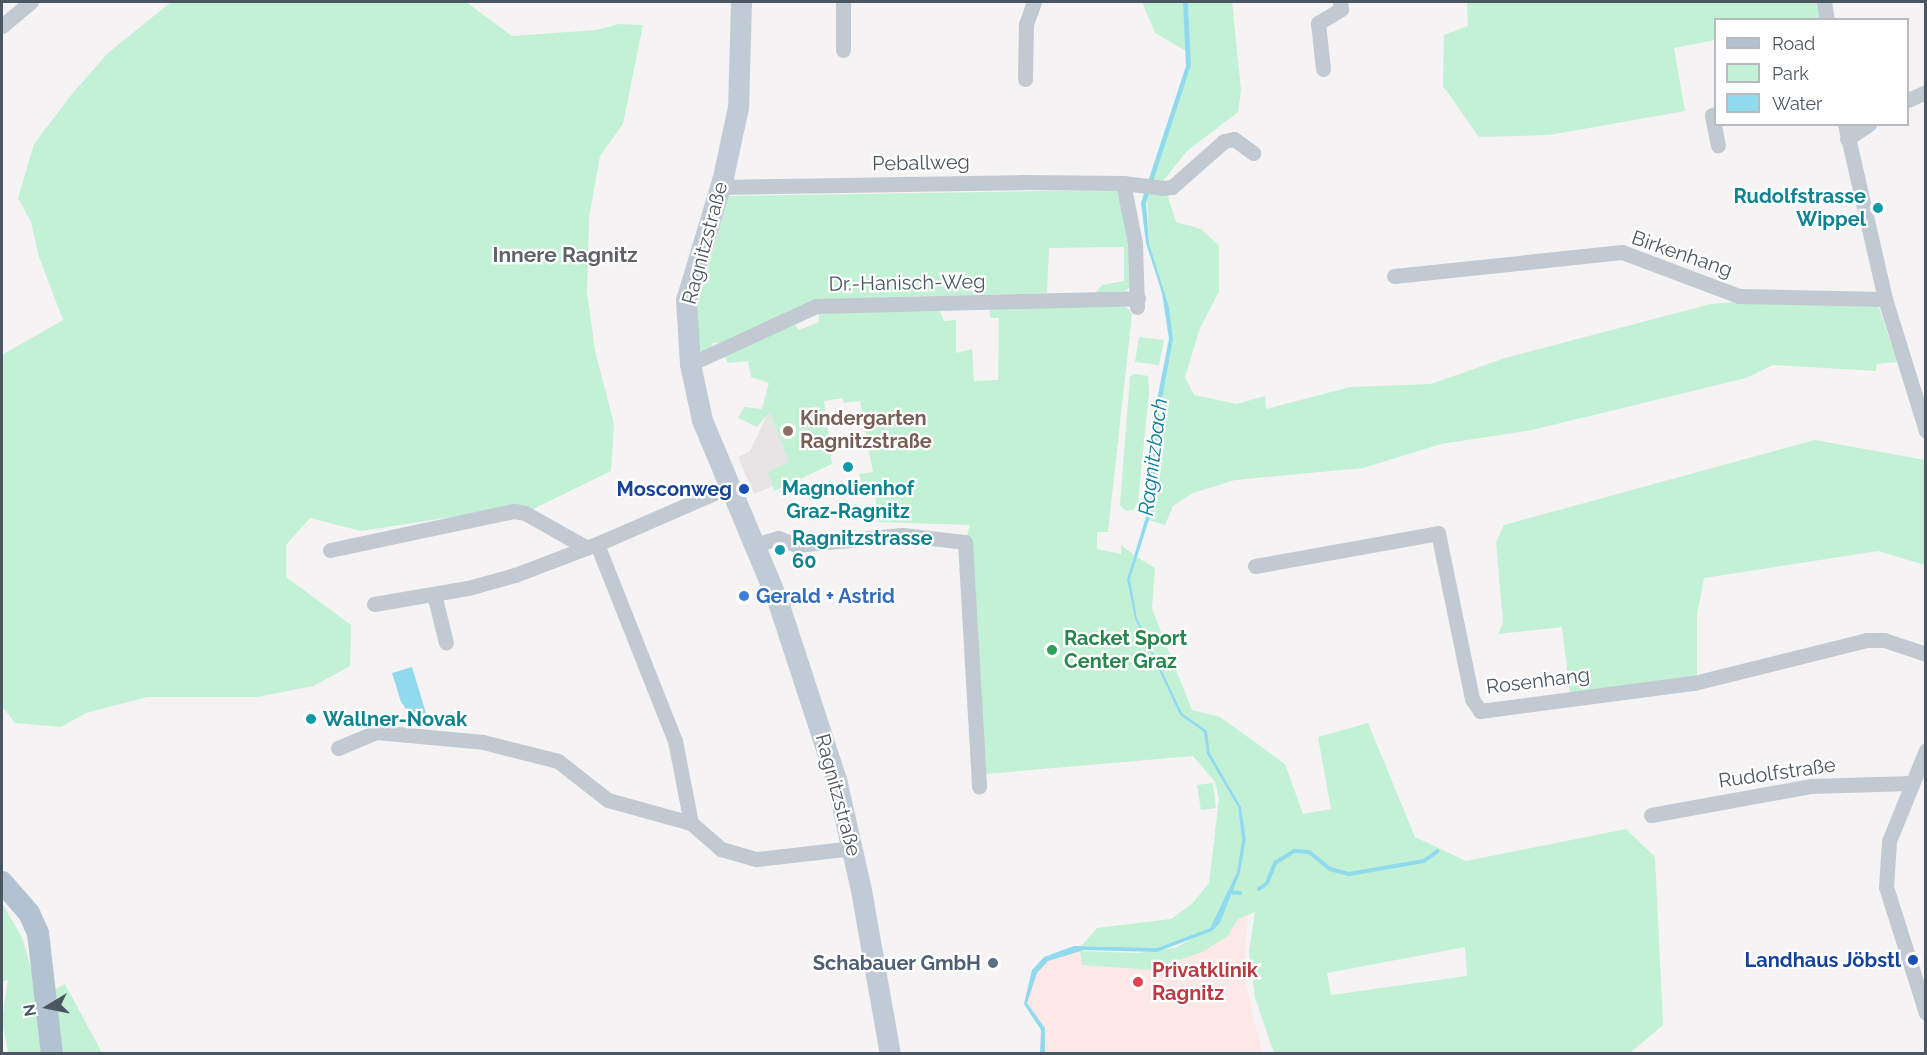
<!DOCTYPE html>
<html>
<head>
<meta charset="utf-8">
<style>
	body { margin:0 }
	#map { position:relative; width:1927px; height:1055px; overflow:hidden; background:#f5f3f3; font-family:Raleway,sans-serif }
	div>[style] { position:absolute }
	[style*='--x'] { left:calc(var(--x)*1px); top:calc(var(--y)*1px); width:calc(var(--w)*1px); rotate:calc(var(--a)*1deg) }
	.education>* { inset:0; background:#e6e4e5 }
	.medical>* { inset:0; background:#fce8e6 }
	.green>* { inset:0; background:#c3f1d5 }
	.water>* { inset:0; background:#90daee }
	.stream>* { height:4px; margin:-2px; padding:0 2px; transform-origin:2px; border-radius:2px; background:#90daee }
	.street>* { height:15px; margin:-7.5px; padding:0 7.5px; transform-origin:7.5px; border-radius:7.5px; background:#c1cad2 }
	.secondary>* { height:21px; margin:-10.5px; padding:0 10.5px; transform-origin:10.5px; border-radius:10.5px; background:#c1cbd6 }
	.primary>* { height:22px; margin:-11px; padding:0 11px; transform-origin:11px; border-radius:11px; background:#b3c2d1 }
	.dots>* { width:16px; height:16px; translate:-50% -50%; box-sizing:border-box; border:3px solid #fff; border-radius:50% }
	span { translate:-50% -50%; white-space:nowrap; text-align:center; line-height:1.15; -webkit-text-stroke:4.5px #fff; paint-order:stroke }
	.street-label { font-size:20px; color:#4a5661 }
	.culture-label { font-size:20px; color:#0d838f; font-weight:700 }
	.right { translate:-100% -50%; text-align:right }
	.left { translate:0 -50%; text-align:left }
	.education-label { font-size:20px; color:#785e54; font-weight:700 }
	.transit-label { font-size:20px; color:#164399; font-weight:700 }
	.shop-label { font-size:20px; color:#366cbe; font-weight:700 }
	.leisure-label { font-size:20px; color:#27864d; font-weight:700 }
	.service-label { font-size:20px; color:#4e5e75; font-weight:700 }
	.health-label { font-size:20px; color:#be3a42; font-weight:700 }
	.neighbourhood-label { font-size:21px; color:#5f6368; font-weight:700 }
	.water-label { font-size:21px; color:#0c7c9b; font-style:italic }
	.frame { position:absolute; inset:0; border:3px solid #4a5661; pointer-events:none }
	.legend { position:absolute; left:1714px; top:18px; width:195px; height:108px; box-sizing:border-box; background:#fff; border:2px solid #b7bbc0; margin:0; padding:8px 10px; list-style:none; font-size:18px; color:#4a5661 }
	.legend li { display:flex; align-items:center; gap:12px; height:30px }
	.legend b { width:30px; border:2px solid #b7bbc0 }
	.north { position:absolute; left:18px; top:977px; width:60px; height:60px; -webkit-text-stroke:4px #fff; paint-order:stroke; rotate:260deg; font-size:16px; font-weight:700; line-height:24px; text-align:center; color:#4a5661 }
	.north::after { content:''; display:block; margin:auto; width:21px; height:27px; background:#4a5661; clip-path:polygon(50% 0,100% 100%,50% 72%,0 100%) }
</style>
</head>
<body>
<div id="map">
	<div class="education">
		<i style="clip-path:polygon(769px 411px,822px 466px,754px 494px,738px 457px,750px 451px)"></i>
	</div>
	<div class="medical">
		<i style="clip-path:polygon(1248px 915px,1243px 972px,1262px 1053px,1042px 1053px,1043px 1029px,1025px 1004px,1034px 972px,1048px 958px,1081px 948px,1082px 965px,1151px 970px,1228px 936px,1238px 919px)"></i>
	</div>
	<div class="green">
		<i style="clip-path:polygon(171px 2px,466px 2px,512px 36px,596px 30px,619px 24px,643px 25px,623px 124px,600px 156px,589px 217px,587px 292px,595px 351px,614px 424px,611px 471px,525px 513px,458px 516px,361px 531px,310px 518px,286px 545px,286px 577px,351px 625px,350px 666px,313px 686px,257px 697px,147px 697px,86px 713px,61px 727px,15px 723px,2px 706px,2px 355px,63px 320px,39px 257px,31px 222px,18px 198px,34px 144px,72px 94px,108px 53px)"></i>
		<i style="clip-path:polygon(1142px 2px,1183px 2px,1186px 51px,1155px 33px)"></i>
		<i style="clip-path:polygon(1188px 2px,1232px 2px,1241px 90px,1238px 112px,1187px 151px,1163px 181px,1176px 222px,1201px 229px,1219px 246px,1219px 292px,1200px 328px,1185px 377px,1194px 395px,1237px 404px,1265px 396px,1266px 409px,1350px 387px,1431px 384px,1505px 358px,1711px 304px,1734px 302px,1878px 304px,1897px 362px,1877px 364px,1876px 371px,1773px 365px,1746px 378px,1532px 430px,1441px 444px,1363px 468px,1235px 480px,1193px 493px,1173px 506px,1165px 525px,1148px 520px,1154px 504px,1158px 422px,1173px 339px,1169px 307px,1149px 243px,1147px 192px,1191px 65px)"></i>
		<i style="clip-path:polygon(1467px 2px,1817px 2px,1820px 18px,1716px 20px,1715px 40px,1674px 48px,1685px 111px,1549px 135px,1479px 137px,1443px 86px,1444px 35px,1468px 26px)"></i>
		<i style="clip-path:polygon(1117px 190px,1132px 242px,1134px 282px,1126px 291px,1095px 293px,1102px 285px,1124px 281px,1124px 247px,1049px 248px,1047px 293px,842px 299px,727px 343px,713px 343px,709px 350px,698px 352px,697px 306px,729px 196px)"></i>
		<i style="clip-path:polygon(1125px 305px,1132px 314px,1108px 532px,1097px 532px,1097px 549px,1121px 554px,1121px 545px,1134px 555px,1127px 579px,1135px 619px,1180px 715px,1204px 732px,1207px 754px,1238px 807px,1242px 839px,1237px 872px,1210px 928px,1157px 948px,1081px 946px,1097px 928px,1171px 919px,1192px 904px,1209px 883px,1219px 799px,1215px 782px,1193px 756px,985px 774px,965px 542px,970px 525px,878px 522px,875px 494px,866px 495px,859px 474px,873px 472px,860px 401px,844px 403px,842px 398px,824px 401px,832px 464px,774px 491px,768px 472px,789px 462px,770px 412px,757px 427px,738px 418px,744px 407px,762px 409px,769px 383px,751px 377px,748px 361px,728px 363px,725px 357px,793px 322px,799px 330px,819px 322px,818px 312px,938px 307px,944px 321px,956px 320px,956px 353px,972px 349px,974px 381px,998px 380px,999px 318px,990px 318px,990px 309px)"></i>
		<i style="clip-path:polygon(1139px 337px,1164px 340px,1159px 365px,1135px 362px)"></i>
		<i style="clip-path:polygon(1135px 374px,1148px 376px,1149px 393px,1138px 502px,1134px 510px,1126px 511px,1120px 505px,1130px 376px)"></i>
		<i style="clip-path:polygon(1815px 440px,1925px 460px,1925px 565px,1878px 551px,1704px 578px,1697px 615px,1697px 677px,1570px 694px,1562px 627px,1498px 634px,1503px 623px,1496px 542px,1504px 525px)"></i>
		<i style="clip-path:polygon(evenodd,1137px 557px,1155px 568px,1152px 609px,1192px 710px,1220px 717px,1285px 764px,1303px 814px,1331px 809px,1318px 737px,1368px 723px,1415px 837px,1466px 861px,1626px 829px,1655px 857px,1663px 1025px,1630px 1053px,1274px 1053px,1255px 998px,1249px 951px,1255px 912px,1238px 919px,1228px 936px,1202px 952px,1151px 970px,1082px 965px,1080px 951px,1138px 953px,1175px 948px,1220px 923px,1240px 873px,1246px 839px,1241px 807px,1210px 753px,1207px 731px,1182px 713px,1137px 618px,1130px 579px,1137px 557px,1465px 947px,1467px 976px,1331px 995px,1327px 973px,1465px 947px)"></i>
		<i style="clip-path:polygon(1213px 783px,1216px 808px,1201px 810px,1197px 785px)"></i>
		<i style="clip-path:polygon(2px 903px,22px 937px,55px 1053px,8px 1053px,2px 1020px,8px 980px,2px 982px)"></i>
		<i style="clip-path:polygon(65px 984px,102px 1053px,60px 1053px,53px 990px)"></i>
	</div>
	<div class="water">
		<i style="clip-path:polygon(1183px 2px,1188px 2px,1191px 65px,1146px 203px,1149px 243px,1169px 307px,1173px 339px,1158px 422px,1154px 504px,1130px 579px,1137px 618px,1182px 713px,1207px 731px,1210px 753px,1241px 807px,1246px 839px,1240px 873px,1220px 923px,1212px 931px,1157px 952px,1084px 950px,1048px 961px,1037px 973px,1027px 1003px,1045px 1028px,1045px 1053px,1040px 1053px,1041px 1030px,1024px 1004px,1032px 970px,1044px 957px,1074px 946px,1157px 948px,1210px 928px,1237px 872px,1242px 839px,1238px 807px,1207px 754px,1204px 732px,1180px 715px,1135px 619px,1127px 579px,1150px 504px,1153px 420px,1169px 339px,1162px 293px,1146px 243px,1141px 203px,1186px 66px)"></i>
		<i style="clip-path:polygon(412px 667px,426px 713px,412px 717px,401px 702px,392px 673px)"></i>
	</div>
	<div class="stream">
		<i style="--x:1259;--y:889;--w:10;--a:-37"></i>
		<i style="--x:1267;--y:883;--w:22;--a:-68"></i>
		<i style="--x:1275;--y:863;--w:22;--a:-32"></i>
		<i style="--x:1294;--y:851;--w:15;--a:4"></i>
		<i style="--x:1309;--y:852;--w:27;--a:39"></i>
		<i style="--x:1330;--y:869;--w:20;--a:15"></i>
		<i style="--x:1349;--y:874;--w:76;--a:-9.8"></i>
		<i style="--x:1424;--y:861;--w:17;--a:-36"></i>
		<i style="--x:1230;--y:892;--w:10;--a:6"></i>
	</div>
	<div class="street">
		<i style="--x:1824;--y:2;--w:18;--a:81"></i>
		<i style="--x:2;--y:26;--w:38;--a:-40"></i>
		<i style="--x:843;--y:50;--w:48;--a:-90"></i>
		<i style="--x:1323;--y:69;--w:46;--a:-96.2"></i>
		<i style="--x:1318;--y:23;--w:27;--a:-31"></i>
		<i style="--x:1341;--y:9;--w:7;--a:-98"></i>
		<i style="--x:1025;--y:79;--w:55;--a:-89"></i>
		<i style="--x:1026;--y:24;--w:23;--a:-70"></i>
		<i style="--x:1908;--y:100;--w:20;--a:-24"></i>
		<i style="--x:1716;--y:114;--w:4;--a:166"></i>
		<i style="--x:1712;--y:115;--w:31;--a:79"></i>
		<i style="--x:1845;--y:124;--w:180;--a:77.1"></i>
		<i style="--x:1885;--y:299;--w:138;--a:72.7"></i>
		<i style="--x:1847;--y:139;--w:27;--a:-34"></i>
		<i style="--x:1123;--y:183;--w:61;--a:78.7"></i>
		<i style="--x:1135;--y:243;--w:64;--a:88.2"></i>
		<i style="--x:720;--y:187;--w:302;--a:-0.9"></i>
		<i style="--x:1022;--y:182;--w:101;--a:0.6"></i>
		<i style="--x:1123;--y:183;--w:39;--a:7"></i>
		<i style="--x:1162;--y:188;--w:10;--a:-6"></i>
		<i style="--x:1172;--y:187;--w:69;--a:-41.5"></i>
		<i style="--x:1224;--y:141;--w:10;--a:-11"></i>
		<i style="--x:1234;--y:139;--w:24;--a:36"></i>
		<i style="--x:1394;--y:276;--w:229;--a:-6"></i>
		<i style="--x:1622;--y:252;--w:125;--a:20.6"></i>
		<i style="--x:1739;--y:296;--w:146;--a:1.2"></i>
		<i style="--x:690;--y:364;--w:139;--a:-24.7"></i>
		<i style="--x:816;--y:306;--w:322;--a:-1.4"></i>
		<i style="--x:755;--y:545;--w:24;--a:-17"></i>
		<i style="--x:778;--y:538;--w:19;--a:21"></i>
		<i style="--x:796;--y:545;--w:106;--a:-5.4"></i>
		<i style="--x:902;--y:535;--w:63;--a:6.3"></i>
		<i style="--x:965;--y:542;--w:245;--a:86.7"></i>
		<i style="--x:330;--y:550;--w:188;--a:-12"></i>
		<i style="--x:514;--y:511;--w:11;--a:10"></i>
		<i style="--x:525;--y:513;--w:71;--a:29.4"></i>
		<i style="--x:1255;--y:566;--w:186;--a:-10.2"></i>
		<i style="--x:1438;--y:533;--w:169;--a:78.4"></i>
		<i style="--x:1472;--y:699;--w:14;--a:56"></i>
		<i style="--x:1480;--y:711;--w:216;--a:-7.5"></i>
		<i style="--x:1694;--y:683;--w:178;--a:-14"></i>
		<i style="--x:1867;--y:640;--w:17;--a:0"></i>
		<i style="--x:1884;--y:640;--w:44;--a:18.4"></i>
		<i style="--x:434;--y:594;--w:50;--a:76.2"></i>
		<i style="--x:374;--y:604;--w:95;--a:-9.7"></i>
		<i style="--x:468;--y:588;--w:49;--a:-15.5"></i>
		<i style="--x:515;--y:575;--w:85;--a:-20.8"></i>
		<i style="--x:338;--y:748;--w:41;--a:-22.8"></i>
		<i style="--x:376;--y:732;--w:107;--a:5.3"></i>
		<i style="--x:483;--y:742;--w:77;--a:14.2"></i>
		<i style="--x:558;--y:761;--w:63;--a:38"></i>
		<i style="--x:608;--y:800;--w:86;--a:15.5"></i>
		<i style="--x:691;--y:823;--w:40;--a:41"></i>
		<i style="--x:721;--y:849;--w:37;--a:16"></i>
		<i style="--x:757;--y:859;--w:97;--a:-6.5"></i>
		<i style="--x:1926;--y:750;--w:98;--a:112.1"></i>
		<i style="--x:1889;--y:841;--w:46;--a:93.7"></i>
		<i style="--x:1886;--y:887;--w:132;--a:72.4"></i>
		<i style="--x:1651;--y:815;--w:163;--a:-10.3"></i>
		<i style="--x:1811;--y:786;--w:99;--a:-1.7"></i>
		<i style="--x:691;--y:823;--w:84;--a:-101"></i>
		<i style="--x:675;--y:741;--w:212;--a:-111.6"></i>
		<i style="--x:597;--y:544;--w:143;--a:-23.5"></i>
	</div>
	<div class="secondary">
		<i style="--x:741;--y:2;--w:105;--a:91.6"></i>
		<i style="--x:738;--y:107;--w:72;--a:102.1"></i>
		<i style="--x:723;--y:177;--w:128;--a:106.7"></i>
		<i style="--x:686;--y:300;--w:64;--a:86.4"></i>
		<i style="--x:690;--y:364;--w:57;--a:77.9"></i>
		<i style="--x:702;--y:420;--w:194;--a:67.3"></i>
		<i style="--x:777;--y:599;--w:189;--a:71.9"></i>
		<i style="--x:836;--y:779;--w:114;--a:77.3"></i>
		<i style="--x:861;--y:890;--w:167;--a:80"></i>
	</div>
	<div class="primary">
		<i style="--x:2;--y:882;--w:41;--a:48.9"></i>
		<i style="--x:29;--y:913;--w:22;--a:66"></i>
		<i style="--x:38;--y:933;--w:122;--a:83.4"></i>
	</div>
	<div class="dots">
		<i style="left:1878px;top:208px;background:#0f9aa8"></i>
		<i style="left:788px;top:431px;background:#8d6e63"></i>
		<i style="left:848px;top:467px;background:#0f9aa8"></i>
		<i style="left:744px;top:489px;background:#1a4fb4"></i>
		<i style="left:780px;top:550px;background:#0f9aa8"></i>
		<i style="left:744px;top:596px;background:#3f7fe0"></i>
		<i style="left:1052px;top:650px;background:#2e9e5b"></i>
		<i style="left:311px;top:719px;background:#0f9aa8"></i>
		<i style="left:1913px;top:960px;background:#1a4fb4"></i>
		<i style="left:993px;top:963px;background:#5c6f8a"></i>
		<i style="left:1138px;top:982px;background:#e0444e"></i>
	</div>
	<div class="street-label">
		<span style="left:921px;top:163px;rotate:-1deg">Peballweg</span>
		<span style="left:705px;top:243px;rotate:-75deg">Ragnitzstraße</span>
		<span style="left:1682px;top:254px;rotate:19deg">Birkenhang</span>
		<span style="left:907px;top:283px;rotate:-1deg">Dr.-Hanisch-Weg</span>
		<span style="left:1538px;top:681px;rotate:-7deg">Rosenhang</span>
		<span style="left:1777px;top:773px;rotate:-8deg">Rudolfstraße</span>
		<span style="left:838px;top:795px;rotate:75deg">Ragnitzstraße</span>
	</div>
	<div class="culture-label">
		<span class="right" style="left:1866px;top:208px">Rudolfstrasse<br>Wippel</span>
		<span style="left:848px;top:500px">Magnolienhof<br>Graz-Ragnitz</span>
		<span class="left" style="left:792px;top:550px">Ragnitzstrasse<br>60</span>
		<span class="left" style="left:323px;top:719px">Wallner-Novak</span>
	</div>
	<div class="education-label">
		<span class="left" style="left:800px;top:430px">Kindergarten<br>Ragnitzstraße</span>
	</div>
	<div class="transit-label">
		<span class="right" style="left:732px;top:489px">Mosconweg</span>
		<span class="right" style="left:1901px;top:960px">Landhaus Jöbstl</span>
	</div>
	<div class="shop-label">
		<span class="left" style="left:756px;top:596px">Gerald + Astrid</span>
	</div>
	<div class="leisure-label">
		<span class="left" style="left:1064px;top:650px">Racket Sport<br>Center Graz</span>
	</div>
	<div class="service-label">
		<span class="right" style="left:981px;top:963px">Schabauer GmbH</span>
	</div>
	<div class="health-label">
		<span class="left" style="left:1152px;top:982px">Privatklinik<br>Ragnitz</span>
	</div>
	<div class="neighbourhood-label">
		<span style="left:565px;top:255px">Innere Ragnitz</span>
	</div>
	<div class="water-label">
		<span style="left:1153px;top:457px;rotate:-83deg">Ragnitzbach</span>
	</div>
	<div class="frame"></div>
	<ul class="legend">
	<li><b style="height:8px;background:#b3c2d1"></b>Road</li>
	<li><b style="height:16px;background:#c3f1d5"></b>Park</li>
	<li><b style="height:16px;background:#90daee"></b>Water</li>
	</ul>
	<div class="north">N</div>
</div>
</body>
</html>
